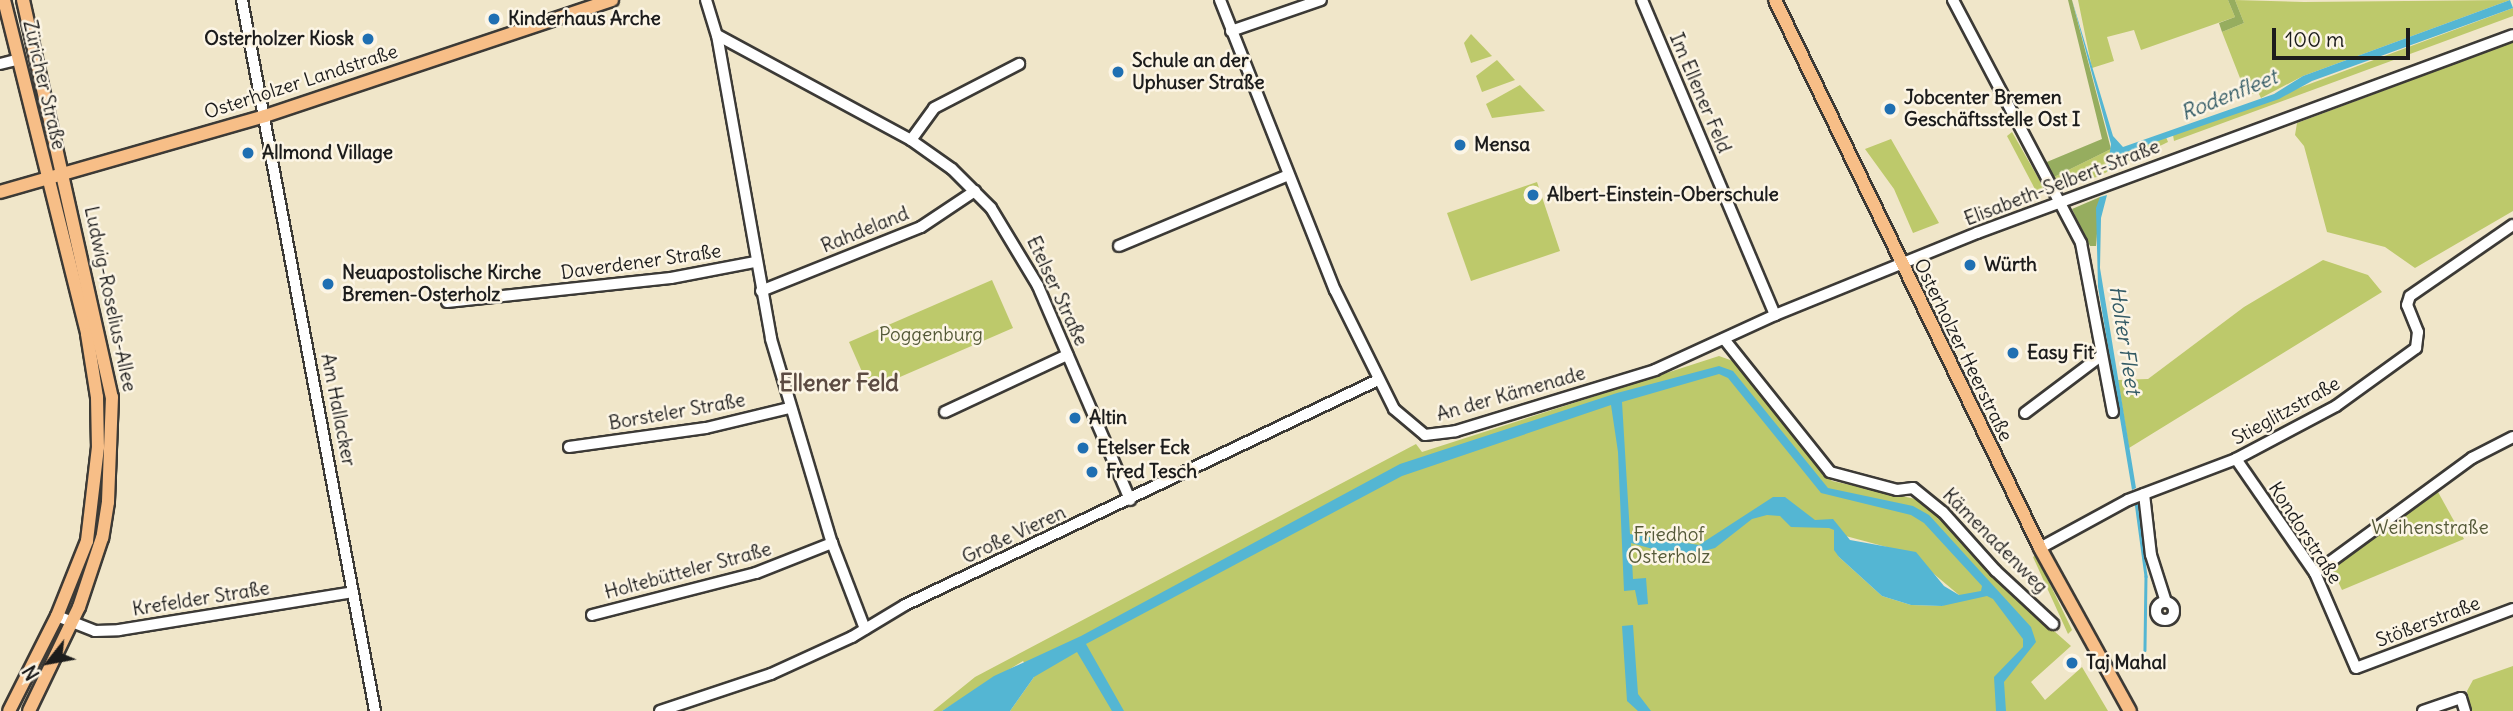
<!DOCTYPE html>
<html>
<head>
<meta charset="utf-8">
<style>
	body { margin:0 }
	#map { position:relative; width:2513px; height:711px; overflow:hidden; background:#f0e6c9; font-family:Delius,sans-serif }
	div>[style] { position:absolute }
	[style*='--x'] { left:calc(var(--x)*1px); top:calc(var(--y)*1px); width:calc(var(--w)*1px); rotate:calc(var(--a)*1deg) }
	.green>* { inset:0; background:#bdc96b }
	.forest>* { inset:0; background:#96ad5f }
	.water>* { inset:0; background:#54b6d3 }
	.stream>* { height:2.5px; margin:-1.25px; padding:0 1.25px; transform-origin:1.25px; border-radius:1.25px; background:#54b6d3 }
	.roads { filter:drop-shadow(2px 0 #3c3a36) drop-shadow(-2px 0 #3c3a36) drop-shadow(0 2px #3c3a36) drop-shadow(0 -2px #3c3a36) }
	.minor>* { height:10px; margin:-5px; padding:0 5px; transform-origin:5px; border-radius:5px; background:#fff }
	.minor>.ring { margin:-5px; padding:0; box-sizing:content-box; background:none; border:10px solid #fff; border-radius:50% }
	.major>* { height:12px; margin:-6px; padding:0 6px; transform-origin:6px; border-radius:6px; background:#f7be87 }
	.dots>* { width:19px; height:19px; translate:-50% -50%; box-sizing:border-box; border:4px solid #fcf5e5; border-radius:50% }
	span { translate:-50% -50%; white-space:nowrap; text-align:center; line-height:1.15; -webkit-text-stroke:5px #fcf5e5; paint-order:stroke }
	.poi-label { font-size:19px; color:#1c1c1c; font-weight:700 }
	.left { translate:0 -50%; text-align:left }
	.right { translate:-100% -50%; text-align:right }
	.street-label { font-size:19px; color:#1c1c1c }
	.park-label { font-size:19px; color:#545938 }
	.water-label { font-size:21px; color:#325a65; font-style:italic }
	.quarter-label { font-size:23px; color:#5c4b42; font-weight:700 }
	.north { position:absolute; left:14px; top:627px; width:70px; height:70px; -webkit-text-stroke:5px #fcf5e5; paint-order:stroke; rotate:239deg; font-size:19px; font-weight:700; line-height:28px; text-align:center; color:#1c1c1c }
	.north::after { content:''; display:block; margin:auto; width:24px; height:32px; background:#1c1c1c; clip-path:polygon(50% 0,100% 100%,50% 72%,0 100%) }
	.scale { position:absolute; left:2272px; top:28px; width:138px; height:32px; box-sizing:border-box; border:4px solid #1c1c1c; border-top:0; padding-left:9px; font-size:21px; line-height:24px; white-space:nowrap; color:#1c1c1c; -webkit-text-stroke:5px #fcf5e5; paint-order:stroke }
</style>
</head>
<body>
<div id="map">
	<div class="green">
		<i style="clip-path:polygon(2078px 0,2228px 0,2235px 17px,2141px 50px,2134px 30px,2107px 37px,2114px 61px,2092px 68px)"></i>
		<i style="clip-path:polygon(2235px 0,2304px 2px,2510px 0,2303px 76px,2261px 98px,2258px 92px,2247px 96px,2222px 32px,2244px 23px)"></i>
		<i style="clip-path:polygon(2513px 8px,2513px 16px,2174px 141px,2173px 135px)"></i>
		<i style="clip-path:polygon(1471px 34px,1492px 56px,1471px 63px,1464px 43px)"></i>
		<i style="clip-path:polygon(2513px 42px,2513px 211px,2415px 268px,2385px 247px,2327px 232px,2304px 146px,2295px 135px,2297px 123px)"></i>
		<i style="clip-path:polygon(1497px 60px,1515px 80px,1482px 92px,1476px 76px)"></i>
		<i style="clip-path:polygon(1520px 85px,1545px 111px,1492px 118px,1486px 104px)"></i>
		<i style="clip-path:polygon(2012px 132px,2044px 188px,2037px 193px,2007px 136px)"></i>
		<i style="clip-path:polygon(2166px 137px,2168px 142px,2111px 170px,2118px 155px)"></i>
		<i style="clip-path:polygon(1891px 139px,1939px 223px,1913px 233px,1894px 189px,1865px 149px)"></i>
		<i style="clip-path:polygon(2111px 149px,2107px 172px,2097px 177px,2055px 187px,2050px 179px)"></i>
		<i style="clip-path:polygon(1537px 182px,1560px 251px,1471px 281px,1447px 213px)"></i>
		<i style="clip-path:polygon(2323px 260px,2368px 275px,2382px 292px,2129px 448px,2118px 380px,2148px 379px,2244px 307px)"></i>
		<i style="clip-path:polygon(992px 280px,1013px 328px,870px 390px,849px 342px)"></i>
		<i style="clip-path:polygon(evenodd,1719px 356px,1733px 361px,1832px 481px,1920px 500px,1931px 507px,2011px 593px,2071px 646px,2031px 682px,2045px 700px,2082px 667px,2108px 711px,1010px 711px,1034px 677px,1023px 661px,942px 711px,933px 711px,975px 677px,1416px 444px,1422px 452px,1719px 356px,1842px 535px,1909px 553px,1959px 595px,1942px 606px,1911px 605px,1882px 596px,1839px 557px,1834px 543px,1842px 535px)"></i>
		<i style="clip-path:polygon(2438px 492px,2464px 539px,2342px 590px,2332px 569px)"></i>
		<i style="clip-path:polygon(2036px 555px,2072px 630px,2068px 634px,2033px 557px)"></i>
		<i style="clip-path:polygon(2513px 666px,2513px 711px,2471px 711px,2467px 691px,2473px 680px)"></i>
	</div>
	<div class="forest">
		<i style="clip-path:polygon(2068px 0,2072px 0,2111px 149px,2050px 179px,2042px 164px,2102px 139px)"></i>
		<i style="clip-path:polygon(2228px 0,2235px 0,2244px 23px,2222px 32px,2219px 23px,2235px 17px)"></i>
		<i style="clip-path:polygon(2100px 197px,2096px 246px,2090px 246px,2072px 209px)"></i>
	</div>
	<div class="water">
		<i style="clip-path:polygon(2072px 0,2113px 136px,2123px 147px,2274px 94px,2303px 76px,2510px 0,2513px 8px,2312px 81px,2279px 99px,2118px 155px,2107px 172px,2111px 144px)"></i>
		<i style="clip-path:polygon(2107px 195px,2101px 218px,2100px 268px,2136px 488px,2132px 490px,2098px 287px,2096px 208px,2100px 197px)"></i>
		<i style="clip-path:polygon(evenodd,1719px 366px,1733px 371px,1828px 488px,1913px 506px,1929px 515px,2031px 627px,2036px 642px,2004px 682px,2006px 711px,1996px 711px,1994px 677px,2023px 647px,2023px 639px,1993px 599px,1987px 596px,1942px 606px,1911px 605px,1882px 596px,1839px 557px,1834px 550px,1834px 530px,1829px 528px,1791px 527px,1780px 516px,1767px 515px,1752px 519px,1715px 548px,1682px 557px,1631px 543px,1633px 579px,1646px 578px,1648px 604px,1638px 605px,1635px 590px,1624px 591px,1618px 452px,1611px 405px,1402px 476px,1086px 644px,1124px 711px,1112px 711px,1077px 652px,1034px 677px,1010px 711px,942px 711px,994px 676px,1081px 636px,1400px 464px,1617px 393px,1719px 366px,1719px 374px,1728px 378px,1821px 493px,1911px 515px,1924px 523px,1982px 586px,1981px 591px,1959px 595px,1944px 586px,1916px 552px,1850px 540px,1833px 519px,1815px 520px,1785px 497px,1773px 497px,1699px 545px,1630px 534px,1622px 402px,1719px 374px)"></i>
		<i style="clip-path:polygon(1633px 625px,1638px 694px,1651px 711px,1638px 711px,1627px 701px,1622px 626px)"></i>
	</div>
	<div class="stream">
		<i style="--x:2136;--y:502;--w:75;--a:82.3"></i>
		<i style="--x:2146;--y:576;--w:74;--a:90.8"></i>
	</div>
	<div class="roads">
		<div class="minor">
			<i style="--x:242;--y:0;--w:723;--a:79.4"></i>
			<i style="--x:706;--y:0;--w:37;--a:73"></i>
			<i style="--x:717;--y:35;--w:309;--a:79.9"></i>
			<i style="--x:771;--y:339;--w:213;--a:73.4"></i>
			<i style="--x:832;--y:543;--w:92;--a:69"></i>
			<i style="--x:1220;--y:0;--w:312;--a:68.4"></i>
			<i style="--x:1335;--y:290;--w:133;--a:63.6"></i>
			<i style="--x:1394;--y:409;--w:40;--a:40"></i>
			<i style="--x:1425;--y:435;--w:31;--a:-7"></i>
			<i style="--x:1456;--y:431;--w:208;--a:-17"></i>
			<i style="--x:1655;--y:370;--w:132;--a:-24.6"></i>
			<i style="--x:1775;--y:315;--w:218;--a:-22.1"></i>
			<i style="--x:1977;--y:233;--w:571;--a:-20.27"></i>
			<i style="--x:1642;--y:0;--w:342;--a:67.1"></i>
			<i style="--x:1953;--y:0;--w:275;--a:62.2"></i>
			<i style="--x:2081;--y:243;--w:172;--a:79.3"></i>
			<i style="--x:1231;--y:31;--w:95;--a:-19"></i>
			<i style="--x:717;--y:35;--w:221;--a:28.4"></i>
			<i style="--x:911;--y:140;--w:50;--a:35.3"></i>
			<i style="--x:952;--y:169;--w:55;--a:45"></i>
			<i style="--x:991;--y:208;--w:91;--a:58.9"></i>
			<i style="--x:1038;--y:286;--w:233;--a:66.7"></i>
			<i style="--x:0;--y:64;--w:16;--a:-14"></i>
			<i style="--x:911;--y:140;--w:39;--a:-54"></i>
			<i style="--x:934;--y:108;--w:96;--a:-27.4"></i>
			<i style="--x:1119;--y:246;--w:181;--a:-22.7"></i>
			<i style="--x:761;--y:291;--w:172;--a:-21.8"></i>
			<i style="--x:921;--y:227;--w:65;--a:-33.7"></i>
			<i style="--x:447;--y:302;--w:225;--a:-6.1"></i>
			<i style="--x:671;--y:278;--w:86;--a:-10.8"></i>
			<i style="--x:1724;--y:339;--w:170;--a:51.4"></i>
			<i style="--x:1830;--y:472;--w:69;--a:15"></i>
			<i style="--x:1897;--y:490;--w:16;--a:-7"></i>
			<i style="--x:1913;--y:488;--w:38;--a:39"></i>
			<i style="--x:1943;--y:512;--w:79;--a:48.1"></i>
			<i style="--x:1996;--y:571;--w:78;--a:42.9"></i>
			<i style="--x:945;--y:412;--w:135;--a:-25"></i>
			<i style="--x:2025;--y:413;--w:96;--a:-37"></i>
			<i style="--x:569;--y:447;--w:138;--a:-7.9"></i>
			<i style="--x:706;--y:428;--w:85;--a:-13.5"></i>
			<i style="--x:2236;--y:459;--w:139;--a:55.3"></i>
			<i style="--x:2315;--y:573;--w:103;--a:66.7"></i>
			<i style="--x:2356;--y:668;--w:168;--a:-20.6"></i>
			<i style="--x:2144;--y:494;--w:61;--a:83.5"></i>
			<i style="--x:2151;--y:555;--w:49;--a:72.3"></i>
			<i style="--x:2040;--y:548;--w:100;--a:-28.6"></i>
			<i style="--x:2128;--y:500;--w:116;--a:-20.8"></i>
			<i style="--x:2236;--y:459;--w:113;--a:-27.9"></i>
			<i style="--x:2336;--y:406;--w:99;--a:-35.9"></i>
			<i style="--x:2416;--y:348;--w:16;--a:-83"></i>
			<i style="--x:2418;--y:332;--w:29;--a:-112"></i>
			<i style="--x:2407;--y:305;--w:9;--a:-72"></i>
			<i style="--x:2410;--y:296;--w:125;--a:-34.6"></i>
			<i style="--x:2315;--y:573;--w:195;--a:-36.2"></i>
			<i style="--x:2472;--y:458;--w:46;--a:-27.1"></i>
			<i class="ring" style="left:2156px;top:602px;width:8px;height:8px"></i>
			<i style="--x:592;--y:615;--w:169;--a:-14.4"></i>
			<i style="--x:756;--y:573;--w:82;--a:-21.5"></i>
			<i style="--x:57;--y:616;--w:41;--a:21.5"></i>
			<i style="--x:95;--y:631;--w:24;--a:-2"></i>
			<i style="--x:119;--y:630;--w:237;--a:-9.2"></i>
			<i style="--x:660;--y:711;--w:117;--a:-18.4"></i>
			<i style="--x:771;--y:674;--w:89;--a:-24.6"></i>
			<i style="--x:852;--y:637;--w:62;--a:-31.1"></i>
			<i style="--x:905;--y:605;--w:524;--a:-25.44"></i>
			<i style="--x:2423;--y:711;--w:40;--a:-18.9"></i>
			<i style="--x:2461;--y:698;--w:14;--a:73"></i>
		</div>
		<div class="major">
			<i style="--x:4;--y:0;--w:344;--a:76"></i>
			<i style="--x:87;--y:334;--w:64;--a:81"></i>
			<i style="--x:97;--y:397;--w:50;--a:88.9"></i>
			<i style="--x:98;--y:447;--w:95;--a:96.7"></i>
			<i style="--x:87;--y:541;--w:81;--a:111.8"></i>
			<i style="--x:57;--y:616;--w:106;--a:116.8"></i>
			<i style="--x:23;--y:0;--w:407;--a:77.4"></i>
			<i style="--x:112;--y:397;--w:105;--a:92.2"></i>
			<i style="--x:108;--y:502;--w:36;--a:99"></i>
			<i style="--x:102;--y:538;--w:73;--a:108.4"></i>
			<i style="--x:79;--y:607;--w:115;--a:115.7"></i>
			<i style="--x:1775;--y:0;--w:609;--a:64.19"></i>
			<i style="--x:2040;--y:548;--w:186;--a:61.1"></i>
			<i style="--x:0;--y:192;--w:276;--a:-16"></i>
			<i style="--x:265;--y:116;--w:366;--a:-18.5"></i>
		</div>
	</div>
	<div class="dots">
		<i style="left:494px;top:19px;background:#1f6fb2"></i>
		<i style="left:368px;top:39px;background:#1f6fb2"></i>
		<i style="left:1118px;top:72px;background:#1f6fb2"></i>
		<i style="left:1890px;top:109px;background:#1f6fb2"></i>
		<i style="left:1460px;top:145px;background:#1f6fb2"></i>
		<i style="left:248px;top:153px;background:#1f6fb2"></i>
		<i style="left:1533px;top:195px;background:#1f6fb2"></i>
		<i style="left:1970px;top:265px;background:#1f6fb2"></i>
		<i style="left:328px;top:284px;background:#1f6fb2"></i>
		<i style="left:2013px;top:353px;background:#1f6fb2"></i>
		<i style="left:1075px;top:418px;background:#1f6fb2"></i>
		<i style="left:1083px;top:448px;background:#1f6fb2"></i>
		<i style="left:1092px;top:472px;background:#1f6fb2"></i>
		<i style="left:2072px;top:663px;background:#1f6fb2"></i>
	</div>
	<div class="poi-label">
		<span class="left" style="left:508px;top:19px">Kinderhaus Arche</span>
		<span class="right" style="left:354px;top:39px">Osterholzer Kiosk</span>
		<span class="left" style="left:1132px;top:72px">Schule an der<br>Uphuser Straße</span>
		<span class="left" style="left:1904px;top:109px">Jobcenter Bremen<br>Geschäftsstelle Ost I</span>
		<span class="left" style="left:1474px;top:145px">Mensa</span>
		<span class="left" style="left:262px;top:153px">Allmond Village</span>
		<span class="left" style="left:1547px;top:195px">Albert-Einstein-Oberschule</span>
		<span class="left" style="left:1984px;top:265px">Würth</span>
		<span class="left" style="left:342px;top:284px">Neuapostolische Kirche<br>Bremen-Osterholz</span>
		<span class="left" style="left:2027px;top:353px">Easy Fit</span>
		<span class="left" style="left:1089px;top:418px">Altin</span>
		<span class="left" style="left:1097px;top:448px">Etelser Eck</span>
		<span class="left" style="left:1106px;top:472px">Fred Tesch</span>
		<span class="left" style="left:2086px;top:663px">Taj Mahal</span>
	</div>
	<div class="street-label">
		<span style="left:301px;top:82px;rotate:-18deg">Osterholzer Landstraße</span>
		<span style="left:44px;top:85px;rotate:77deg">Züricher Straße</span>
		<span style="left:1700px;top:93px;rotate:67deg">Im Ellener Feld</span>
		<span style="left:2062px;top:183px;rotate:-21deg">Elisabeth-Selbert-Straße</span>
		<span style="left:865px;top:230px;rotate:-22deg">Rahdeland</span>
		<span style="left:641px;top:262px;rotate:-8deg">Daverdener Straße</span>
		<span style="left:1057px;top:291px;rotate:65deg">Etelser Straße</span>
		<span style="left:110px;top:299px;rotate:78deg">Ludwig-Roselius-Allee</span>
		<span style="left:1963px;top:350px;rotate:64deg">Osterholzer Heerstraße</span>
		<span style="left:1511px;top:394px;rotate:-16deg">An der Kämenade</span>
		<span style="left:338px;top:410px;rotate:79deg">Am Hallacker</span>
		<span style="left:2286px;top:411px;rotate:-29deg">Stieglitzstraße</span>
		<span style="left:677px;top:412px;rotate:-10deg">Borsteler Straße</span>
		<span style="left:2305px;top:533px;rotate:57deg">Kondorstraße</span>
		<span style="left:1014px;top:535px;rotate:-25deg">Große Vieren</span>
		<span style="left:1995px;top:541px;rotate:45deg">Kämenadenweg</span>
		<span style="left:688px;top:571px;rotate:-15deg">Holtebütteler Straße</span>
		<span style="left:201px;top:599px;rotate:-9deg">Krefelder Straße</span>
		<span style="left:2428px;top:622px;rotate:-21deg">Stößerstraße</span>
	</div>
	<div class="park-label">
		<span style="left:931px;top:335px">Poggenburg</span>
		<span style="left:2430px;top:528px">Weihenstraße</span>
		<span style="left:1669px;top:546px">Friedhof<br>Osterholz</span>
	</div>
	<div class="water-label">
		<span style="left:2229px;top:95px;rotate:-22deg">Rodenfleet</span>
		<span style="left:2125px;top:340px;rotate:81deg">Holter Fleet</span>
	</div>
	<div class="quarter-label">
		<span style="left:839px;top:383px">Ellener Feld</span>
	</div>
	<div class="north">N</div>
	<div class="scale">100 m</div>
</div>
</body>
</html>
